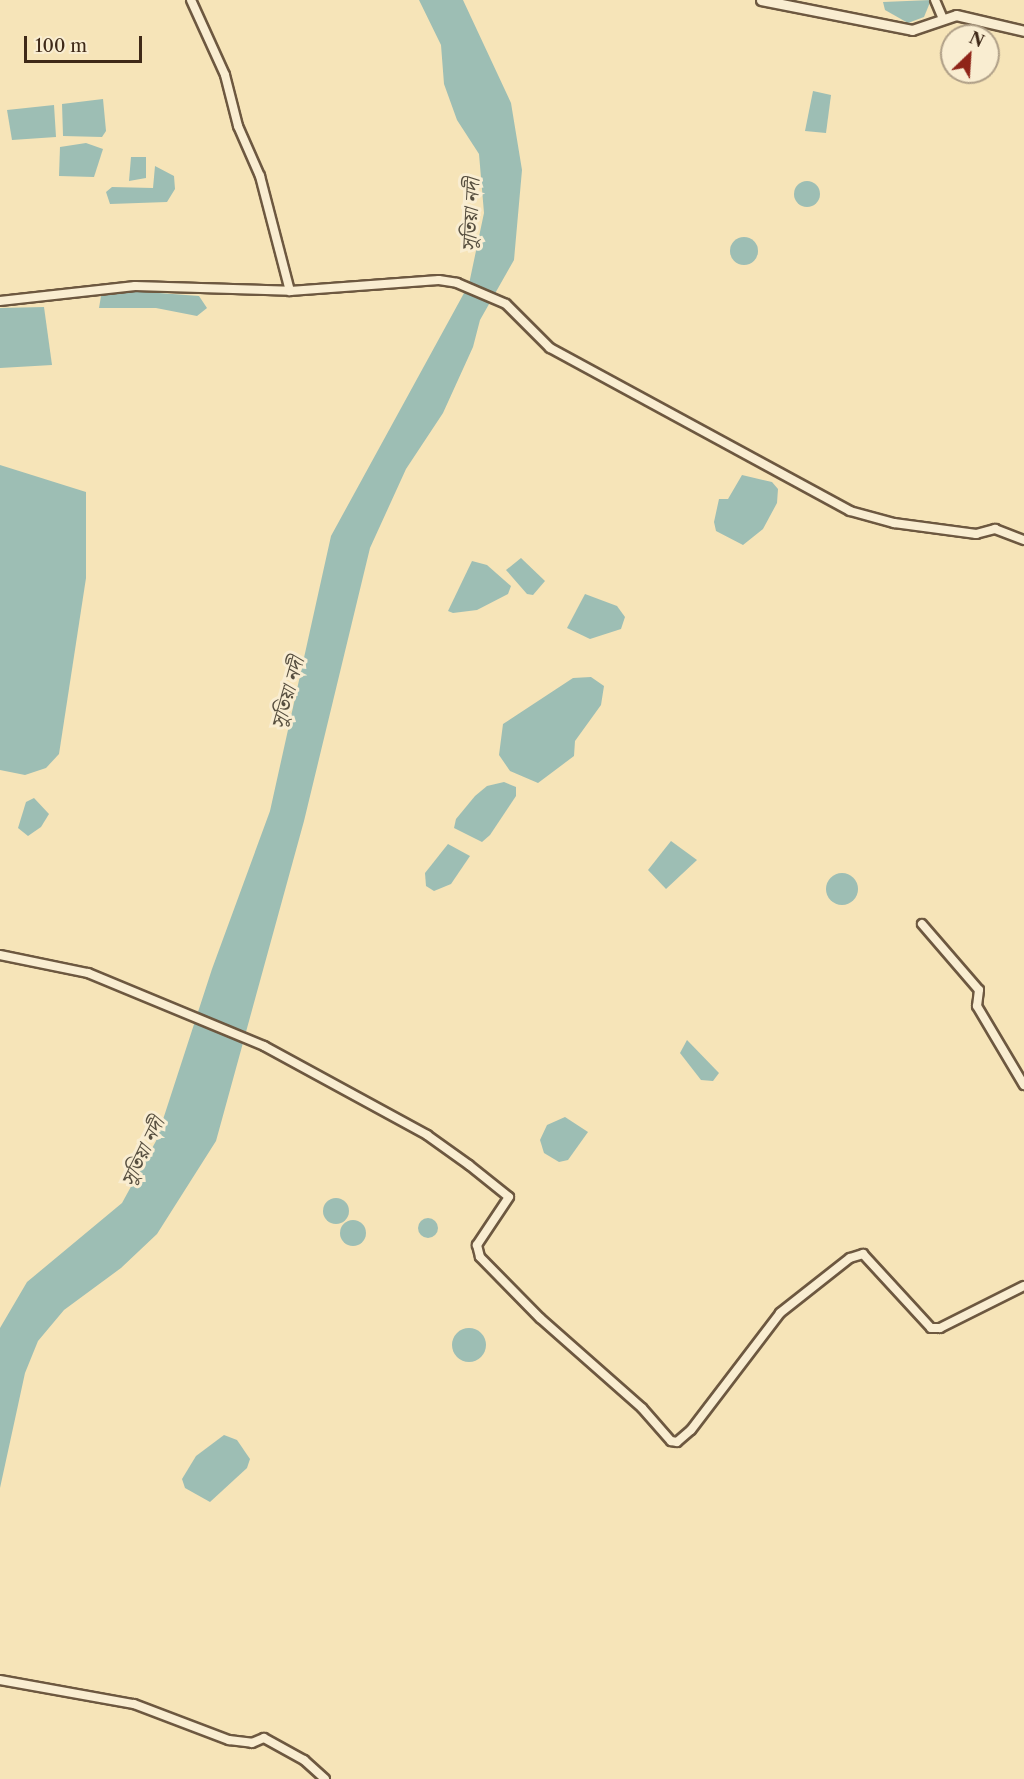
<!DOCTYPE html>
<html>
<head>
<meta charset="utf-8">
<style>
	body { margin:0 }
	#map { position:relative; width:1024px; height:1779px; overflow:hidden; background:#f6e4b8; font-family:"Libre Caslon Text","Noto Serif Bengali",serif }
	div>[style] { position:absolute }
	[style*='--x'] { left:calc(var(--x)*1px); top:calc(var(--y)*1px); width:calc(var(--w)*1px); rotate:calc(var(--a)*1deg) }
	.water>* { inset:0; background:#9dbeb4 }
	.round { border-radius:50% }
	.roads { filter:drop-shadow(2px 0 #6d5840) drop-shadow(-2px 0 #6d5840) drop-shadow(0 2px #6d5840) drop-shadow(0 -2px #6d5840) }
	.minor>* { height:8px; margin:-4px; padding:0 4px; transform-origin:4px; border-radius:4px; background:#f9edd1 }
	.tertiary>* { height:9px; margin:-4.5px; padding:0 4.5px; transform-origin:4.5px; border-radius:4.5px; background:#f9edd1 }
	span { translate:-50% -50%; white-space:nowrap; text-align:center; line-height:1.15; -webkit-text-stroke:6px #f9edd1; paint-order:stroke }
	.water-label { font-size:20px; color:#564e3f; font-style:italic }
	.north { position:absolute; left:940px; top:24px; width:60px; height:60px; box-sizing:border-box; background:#f9edd1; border:2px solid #af9f87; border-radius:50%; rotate:25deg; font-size:16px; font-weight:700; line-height:24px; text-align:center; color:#3f2918 }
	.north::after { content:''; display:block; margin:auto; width:21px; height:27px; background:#8f2418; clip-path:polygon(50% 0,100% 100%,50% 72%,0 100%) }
	.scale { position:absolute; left:24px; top:36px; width:118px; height:27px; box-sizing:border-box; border:3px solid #3f2918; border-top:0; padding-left:8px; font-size:18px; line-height:21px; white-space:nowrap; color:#3f2918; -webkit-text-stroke:4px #f9edd1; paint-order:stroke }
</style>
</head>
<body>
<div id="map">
	<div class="water">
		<i style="clip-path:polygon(419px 0,463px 0,511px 103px,522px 170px,514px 260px,480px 320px,473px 347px,443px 413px,406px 469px,370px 548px,304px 821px,216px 1141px,157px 1234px,121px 1268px,64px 1310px,38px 1341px,25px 1373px,0 1488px,0 1328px,27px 1282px,122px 1203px,156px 1141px,212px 969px,270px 811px,331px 536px,469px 284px,484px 213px,479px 154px,457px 120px,444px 84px,441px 45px)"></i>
		<i style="clip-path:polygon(931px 0,924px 17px,908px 23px,885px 10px,883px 2px)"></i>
		<i style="clip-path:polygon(813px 91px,831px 95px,826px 133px,805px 131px)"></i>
		<i style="clip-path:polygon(103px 99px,106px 131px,102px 137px,63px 136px,62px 104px)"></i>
		<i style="clip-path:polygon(54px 105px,56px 137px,12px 140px,7px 110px)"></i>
		<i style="clip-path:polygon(86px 143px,103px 149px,94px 177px,59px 176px,60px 147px)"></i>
		<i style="clip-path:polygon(131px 157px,146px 157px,146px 178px,129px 181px)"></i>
		<i style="clip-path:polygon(155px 166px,174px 176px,175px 189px,167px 202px,110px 204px,106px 192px,112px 187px,153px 188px)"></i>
		<i class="round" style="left:794px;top:181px;width:26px;height:26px"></i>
		<i class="round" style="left:730px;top:237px;width:28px;height:28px"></i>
		<i style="clip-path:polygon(119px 290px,199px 296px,207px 308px,197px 316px,156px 308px,99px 308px,101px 296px)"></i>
		<i style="clip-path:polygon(44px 307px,52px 365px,0 368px,0 308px)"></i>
		<i style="clip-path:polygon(0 465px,86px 492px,86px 578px,59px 754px,46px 768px,25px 775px,0 770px)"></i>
		<i style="clip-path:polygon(742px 475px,772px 482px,778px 489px,777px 503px,763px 529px,743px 545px,716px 531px,714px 522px,719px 499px,728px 499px)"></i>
		<i style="clip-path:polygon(521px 558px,545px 581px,533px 595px,527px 594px,506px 570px)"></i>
		<i style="clip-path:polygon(472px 561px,487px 565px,511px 586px,508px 594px,477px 610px,453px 613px,448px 611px)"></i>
		<i style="clip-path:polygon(585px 594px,617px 606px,625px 617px,621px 629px,590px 639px,567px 628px)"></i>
		<i style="clip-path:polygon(591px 677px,604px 686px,601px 705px,575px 741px,574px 756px,538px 783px,510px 771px,499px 755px,503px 724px,573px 678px)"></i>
		<i style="clip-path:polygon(504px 782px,516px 787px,516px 796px,490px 835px,482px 842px,454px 828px,456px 819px,475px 796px,487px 786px)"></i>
		<i style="clip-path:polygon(34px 798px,49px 814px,41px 827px,28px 836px,18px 828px,26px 802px)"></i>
		<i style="clip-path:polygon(671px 841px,697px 860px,666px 889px,648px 870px)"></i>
		<i style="clip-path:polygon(448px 844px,470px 856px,451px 884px,434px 891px,426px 886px,425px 873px)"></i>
		<i class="round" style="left:826px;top:873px;width:32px;height:32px"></i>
		<i style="clip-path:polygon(687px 1040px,719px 1073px,713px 1081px,701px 1080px,680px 1053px)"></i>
		<i style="clip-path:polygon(565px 1117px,588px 1132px,568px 1160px,559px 1162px,544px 1153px,540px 1140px,547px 1125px)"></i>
		<i class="round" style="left:323px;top:1198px;width:26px;height:26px"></i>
		<i class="round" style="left:418px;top:1218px;width:20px;height:20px"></i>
		<i class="round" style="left:340px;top:1220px;width:26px;height:26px"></i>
		<i class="round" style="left:452px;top:1328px;width:34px;height:34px"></i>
		<i style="clip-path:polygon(224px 1435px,237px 1440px,250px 1459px,247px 1468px,210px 1502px,185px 1488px,182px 1479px,196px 1456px)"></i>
	</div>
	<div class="roads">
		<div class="minor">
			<i style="--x:191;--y:0;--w:82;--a:65.6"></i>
			<i style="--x:225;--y:75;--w:53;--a:75.7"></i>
			<i style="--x:238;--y:126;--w:55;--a:66.3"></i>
			<i style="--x:260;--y:176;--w:119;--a:75.4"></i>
			<i style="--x:935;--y:0;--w:21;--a:67"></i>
			<i style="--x:0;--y:301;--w:136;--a:-6.3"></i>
			<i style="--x:135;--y:286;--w:155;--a:1.8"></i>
			<i style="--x:290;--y:291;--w:149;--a:-4.2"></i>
			<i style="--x:439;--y:280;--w:18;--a:9"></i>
			<i style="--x:457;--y:283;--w:53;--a:23.2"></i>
			<i style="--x:506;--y:304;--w:62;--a:45"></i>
			<i style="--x:550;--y:348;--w:341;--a:28.5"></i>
			<i style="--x:850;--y:511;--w:46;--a:15.3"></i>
			<i style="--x:894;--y:523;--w:83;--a:7.6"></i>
			<i style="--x:976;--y:534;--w:20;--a:-15"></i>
			<i style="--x:995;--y:529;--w:31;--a:21"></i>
			<i style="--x:922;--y:924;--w:87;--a:49.2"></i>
			<i style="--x:979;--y:990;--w:16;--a:97"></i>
			<i style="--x:977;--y:1006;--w:92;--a:59.3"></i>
			<i style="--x:0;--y:955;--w:90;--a:11.6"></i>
			<i style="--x:88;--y:973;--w:191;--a:22.5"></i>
			<i style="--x:264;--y:1046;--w:186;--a:28.6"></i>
			<i style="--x:427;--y:1135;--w:52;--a:35.5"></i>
			<i style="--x:469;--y:1165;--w:51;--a:38.7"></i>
			<i style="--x:509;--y:1197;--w:58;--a:123.7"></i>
			<i style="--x:477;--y:1245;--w:12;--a:76"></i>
			<i style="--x:480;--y:1257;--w:86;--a:45.5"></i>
			<i style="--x:540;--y:1318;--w:136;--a:41.4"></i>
			<i style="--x:642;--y:1408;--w:44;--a:48.7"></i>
			<i style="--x:671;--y:1441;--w:6;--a:9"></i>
			<i style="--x:677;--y:1442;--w:18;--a:-41"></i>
			<i style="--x:691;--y:1430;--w:147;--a:-52.7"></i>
			<i style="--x:780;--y:1313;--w:89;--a:-38.2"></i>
			<i style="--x:850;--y:1258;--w:14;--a:-17"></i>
			<i style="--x:863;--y:1254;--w:100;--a:47.4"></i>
			<i style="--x:931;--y:1328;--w:9;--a:0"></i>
			<i style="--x:940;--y:1328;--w:94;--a:-26.6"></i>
			<i style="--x:0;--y:1680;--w:136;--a:10.2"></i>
			<i style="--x:134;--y:1704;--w:102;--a:20.8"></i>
			<i style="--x:229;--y:1740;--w:23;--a:7"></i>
			<i style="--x:252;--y:1743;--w:13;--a:-23"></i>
			<i style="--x:264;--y:1738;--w:46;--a:28.8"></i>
			<i style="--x:304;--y:1760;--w:28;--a:42"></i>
		</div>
		<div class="tertiary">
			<i style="--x:761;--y:0;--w:154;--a:11.2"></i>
			<i style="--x:912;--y:30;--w:46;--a:-18.8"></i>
			<i style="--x:956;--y:15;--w:70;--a:13.2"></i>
		</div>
	</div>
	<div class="water-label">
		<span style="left:471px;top:215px;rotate:-87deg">সুতিয়া নদী</span>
		<span style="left:288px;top:693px;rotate:-74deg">সুতিয়া নদী</span>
		<span style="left:143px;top:1152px;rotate:-64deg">সুতিয়া নদী</span>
	</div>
	<div class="north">N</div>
	<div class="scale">100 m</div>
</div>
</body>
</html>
